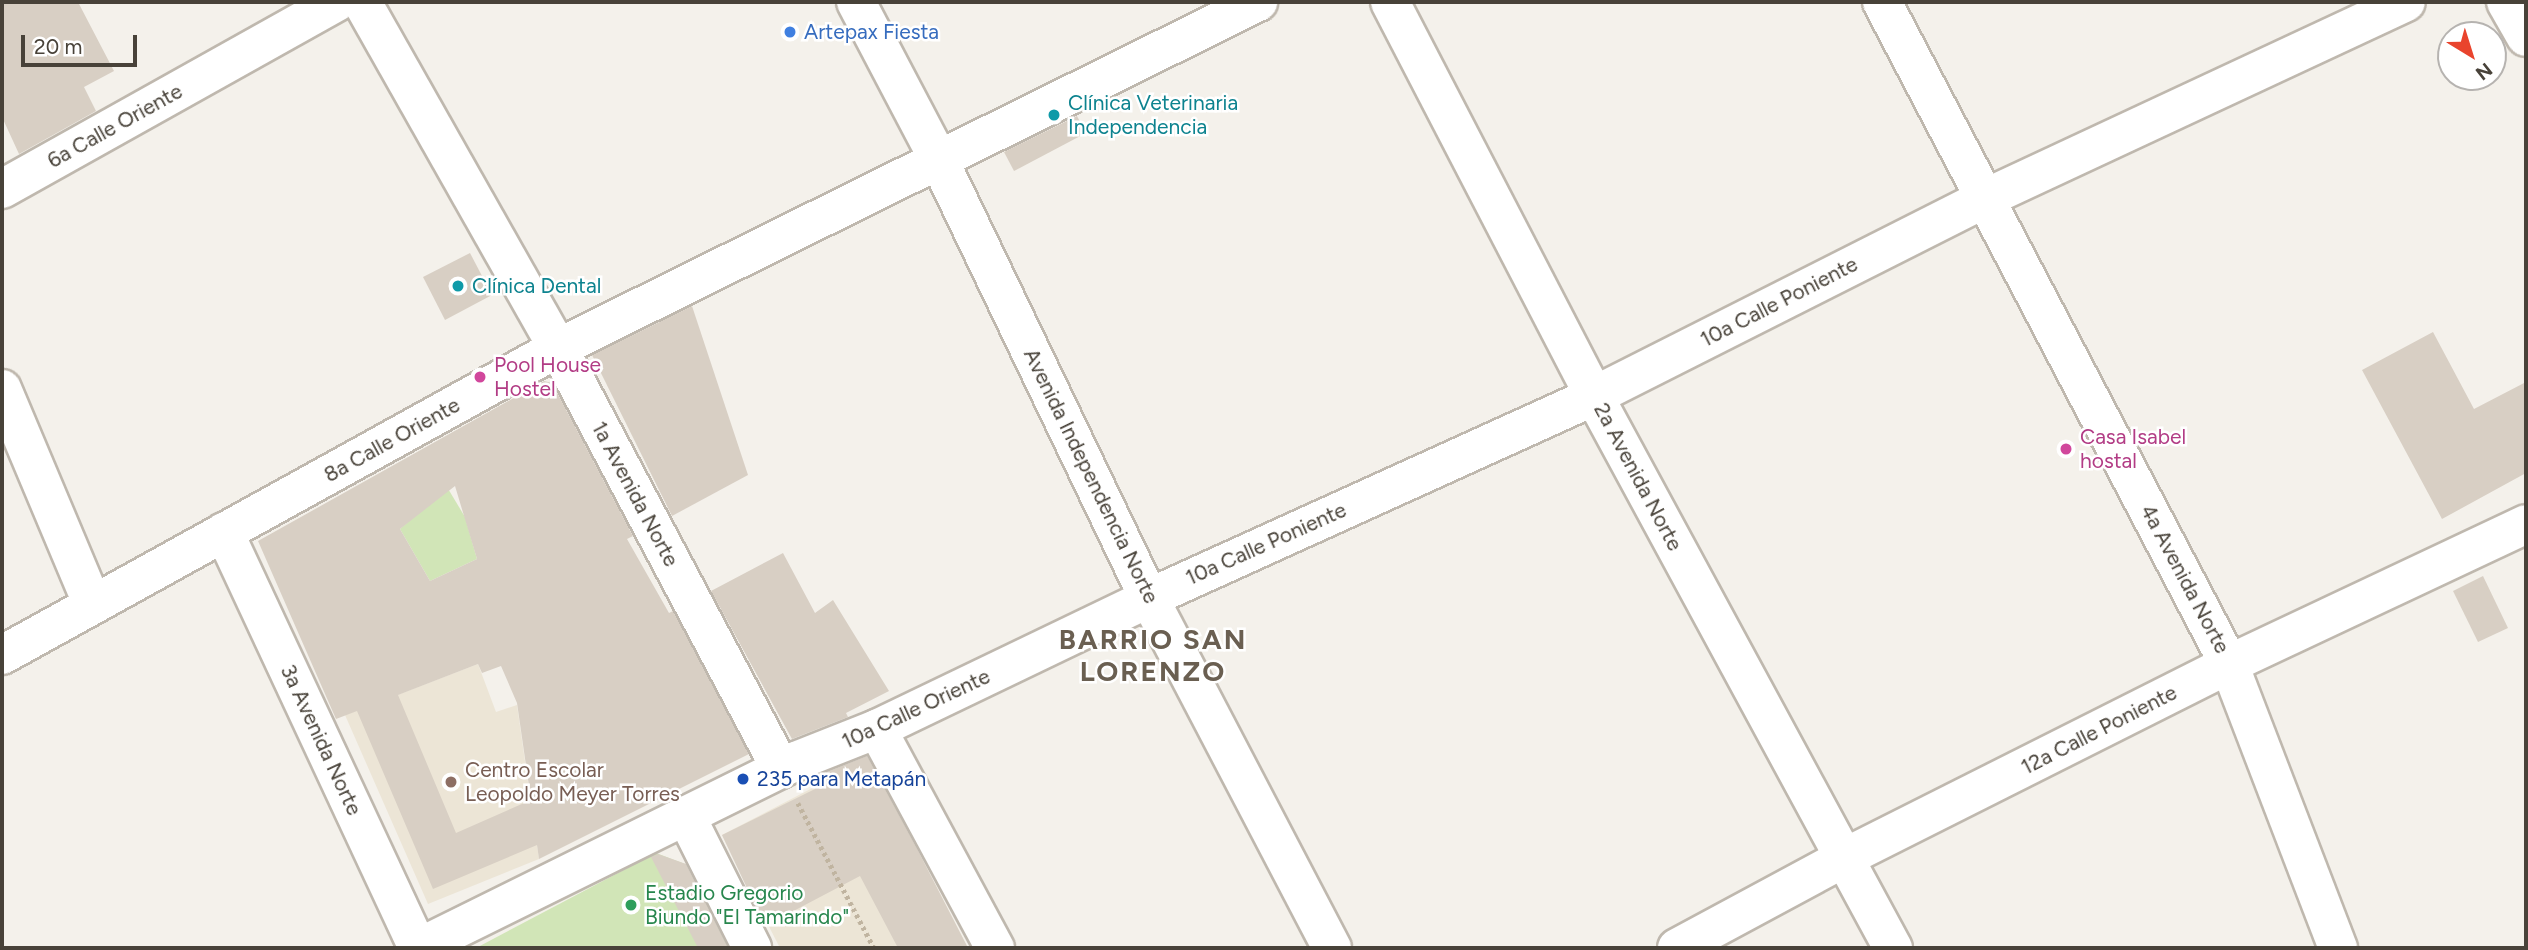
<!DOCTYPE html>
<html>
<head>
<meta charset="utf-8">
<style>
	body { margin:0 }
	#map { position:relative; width:2528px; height:950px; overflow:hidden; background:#f4f1eb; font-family:Figtree,sans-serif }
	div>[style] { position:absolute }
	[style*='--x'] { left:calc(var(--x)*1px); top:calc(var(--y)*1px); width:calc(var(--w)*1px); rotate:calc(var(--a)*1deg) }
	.education>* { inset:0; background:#ece5d6 }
	.green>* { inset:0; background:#d1e5b7 }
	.building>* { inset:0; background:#d8cfc4 }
	.path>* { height:4.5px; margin-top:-2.25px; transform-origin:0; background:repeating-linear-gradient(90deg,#c0b4a0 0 3.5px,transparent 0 7px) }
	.roads { filter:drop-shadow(2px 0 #bfb8ae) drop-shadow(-2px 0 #bfb8ae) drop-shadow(0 2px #bfb8ae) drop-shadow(0 -2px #bfb8ae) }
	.minor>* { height:38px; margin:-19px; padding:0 19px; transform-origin:19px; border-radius:19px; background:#fff }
	.dots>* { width:19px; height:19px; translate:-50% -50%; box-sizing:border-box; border:4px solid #fff; border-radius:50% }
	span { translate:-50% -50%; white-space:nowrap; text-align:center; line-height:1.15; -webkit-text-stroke:5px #fff; paint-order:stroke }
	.shop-label { font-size:21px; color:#366cbe }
	.left { translate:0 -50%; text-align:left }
	.culture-label { font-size:21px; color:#0d838f }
	.street-label { font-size:21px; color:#484239 }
	.hotel-label { font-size:21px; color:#b23c85 }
	.education-label { font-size:21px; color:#785e54 }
	.transit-label { font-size:21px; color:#164399 }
	.leisure-label { font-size:21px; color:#27864d }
	.district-label { font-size:28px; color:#6a5f51; font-weight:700; letter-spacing:2px }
	.frame { position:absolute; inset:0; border:4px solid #484239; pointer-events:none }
	.north { position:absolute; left:2437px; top:21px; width:70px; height:70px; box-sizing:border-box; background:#fff; border:2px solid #b6b3b0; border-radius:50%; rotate:142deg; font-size:19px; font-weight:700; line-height:28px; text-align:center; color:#484239 }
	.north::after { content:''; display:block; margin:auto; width:24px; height:32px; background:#e9442d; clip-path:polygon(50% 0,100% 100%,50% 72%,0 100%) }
	.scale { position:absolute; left:21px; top:35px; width:116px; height:32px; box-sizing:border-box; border:4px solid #484239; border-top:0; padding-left:9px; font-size:21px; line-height:24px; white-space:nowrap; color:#484239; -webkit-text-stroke:5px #fff; paint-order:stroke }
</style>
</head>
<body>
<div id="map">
	<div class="education">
		<i style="clip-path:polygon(478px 664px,496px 712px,517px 705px,539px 859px,428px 904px,345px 715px)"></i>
		<i style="clip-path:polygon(870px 758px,968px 948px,780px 948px,722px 835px)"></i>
	</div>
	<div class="green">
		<i style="clip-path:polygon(447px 487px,465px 517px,477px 559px,430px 581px,400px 529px)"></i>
		<i style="clip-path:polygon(656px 853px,685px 864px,728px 948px,476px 948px)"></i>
	</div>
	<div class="building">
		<i style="clip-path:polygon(2px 2px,78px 2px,114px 71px,84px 87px,96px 111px,19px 154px,2px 117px)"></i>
		<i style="clip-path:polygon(1077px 116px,1086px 133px,1014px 171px,1004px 152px)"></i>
		<i style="clip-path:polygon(470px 253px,492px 295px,445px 320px,423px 277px)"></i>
		<i style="clip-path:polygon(692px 306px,748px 475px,672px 516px,592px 355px)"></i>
		<i style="clip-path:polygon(2433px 332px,2474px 409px,2526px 382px,2526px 473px,2442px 519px,2362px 370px)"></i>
		<i style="clip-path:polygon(evenodd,544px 381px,552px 383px,633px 536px,627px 539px,669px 613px,673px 611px,749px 754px,539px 859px,537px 845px,433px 889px,357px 711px,336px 719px,258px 541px,544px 381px,455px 486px,477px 559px,430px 581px,400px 529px,455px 486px,544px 381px,478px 664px,482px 673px,501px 666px,517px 703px,531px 800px,456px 833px,398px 695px,478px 664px)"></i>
		<i style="clip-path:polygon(783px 553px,815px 613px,833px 600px,889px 691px,846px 713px,848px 717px,792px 739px,711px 591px)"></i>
		<i style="clip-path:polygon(2483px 576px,2508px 628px,2478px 642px,2453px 591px)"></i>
		<i style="clip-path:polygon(867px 756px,916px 847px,968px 948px,898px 948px,860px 876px,765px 926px,722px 835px,815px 789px,812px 778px)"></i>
		<i style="clip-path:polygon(658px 854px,686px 864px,727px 946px,698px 948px,651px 857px)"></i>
	</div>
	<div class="path">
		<i style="--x:798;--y:803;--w:164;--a:62.3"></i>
	</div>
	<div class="roads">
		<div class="minor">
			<i style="--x:362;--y:2;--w:398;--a:60.5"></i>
			<i style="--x:558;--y:348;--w:476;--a:62.1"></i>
			<i style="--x:856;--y:2;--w:174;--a:62.3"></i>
			<i style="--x:937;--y:156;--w:490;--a:64.4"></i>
			<i style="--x:1149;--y:598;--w:395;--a:62.4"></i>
			<i style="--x:1390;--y:2;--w:444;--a:62.6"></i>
			<i style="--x:1594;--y:396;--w:628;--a:61.56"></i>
			<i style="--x:1882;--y:2;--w:747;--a:62.34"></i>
			<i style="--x:2229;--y:664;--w:304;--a:69"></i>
			<i style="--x:2506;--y:2;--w:40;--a:60.3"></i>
			<i style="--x:2;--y:189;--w:384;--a:-29.2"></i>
			<i style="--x:2;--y:389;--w:234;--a:67.2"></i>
			<i style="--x:224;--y:532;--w:459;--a:65"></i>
			<i style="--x:2;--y:655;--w:635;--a:-28.91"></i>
			<i style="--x:558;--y:348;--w:781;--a:-26.3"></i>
			<i style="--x:877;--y:729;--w:249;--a:61.7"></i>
			<i style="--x:686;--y:816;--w:148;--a:63.4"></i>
			<i style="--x:418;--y:948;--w:422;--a:-26.3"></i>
			<i style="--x:796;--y:761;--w:87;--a:-21.6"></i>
			<i style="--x:877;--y:729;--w:302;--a:-25.7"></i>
			<i style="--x:1149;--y:598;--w:489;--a:-24.4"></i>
			<i style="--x:1594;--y:396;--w:439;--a:-26.8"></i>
			<i style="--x:1986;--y:198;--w:463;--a:-25"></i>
			<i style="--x:1677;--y:948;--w:190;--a:-28.3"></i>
			<i style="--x:1844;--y:858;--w:431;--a:-26.7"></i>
			<i style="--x:2229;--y:664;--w:328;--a:-25.2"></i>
		</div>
	</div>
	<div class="dots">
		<i style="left:790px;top:32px;background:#3f7fe0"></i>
		<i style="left:1054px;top:115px;background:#0f9aa8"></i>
		<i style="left:458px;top:286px;background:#0f9aa8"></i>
		<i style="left:480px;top:377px;background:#d1479c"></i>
		<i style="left:2066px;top:449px;background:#d1479c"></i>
		<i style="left:743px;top:779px;background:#1a4fb4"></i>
		<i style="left:451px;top:782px;background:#8d6e63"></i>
		<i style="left:631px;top:905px;background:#2e9e5b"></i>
	</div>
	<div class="shop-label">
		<span class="left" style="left:804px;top:32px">Artepax Fiesta</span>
	</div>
	<div class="culture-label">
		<span class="left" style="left:1068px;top:115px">Clínica Veterinaria<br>Independencia</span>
		<span class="left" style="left:472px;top:286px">Clínica Dental</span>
	</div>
	<div class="street-label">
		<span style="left:115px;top:126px;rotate:-29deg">6a Calle Oriente</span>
		<span style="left:1779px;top:302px;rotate:-27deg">10a Calle Poniente</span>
		<span style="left:392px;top:440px;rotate:-29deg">8a Calle Oriente</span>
		<span style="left:1091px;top:476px;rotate:64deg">Avenida Independencia Norte</span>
		<span style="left:1638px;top:477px;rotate:62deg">2a Avenida Norte</span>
		<span style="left:635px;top:494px;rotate:62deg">1a Avenida Norte</span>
		<span style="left:1266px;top:544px;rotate:-24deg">10a Calle Poniente</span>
		<span style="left:2185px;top:579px;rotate:62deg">4a Avenida Norte</span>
		<span style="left:916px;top:709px;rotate:-25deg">10a Calle Oriente</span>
		<span style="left:2099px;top:730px;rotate:-27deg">12a Calle Poniente</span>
		<span style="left:321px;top:740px;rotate:65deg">3a Avenida Norte</span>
	</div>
	<div class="hotel-label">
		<span class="left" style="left:494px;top:377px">Pool House<br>Hostel</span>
		<span class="left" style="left:2080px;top:449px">Casa Isabel<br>hostal</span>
	</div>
	<div class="education-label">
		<span class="left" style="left:465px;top:782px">Centro Escolar<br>Leopoldo Meyer Torres</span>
	</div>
	<div class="transit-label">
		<span class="left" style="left:757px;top:779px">235 para Metapán</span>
	</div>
	<div class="leisure-label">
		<span class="left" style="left:645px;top:905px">Estadio Gregorio<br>Biundo "El Tamarindo"</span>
	</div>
	<div class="district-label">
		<span style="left:1153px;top:655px">BARRIO SAN<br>LORENZO</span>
	</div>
	<div class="frame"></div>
	<div class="north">N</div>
	<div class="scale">20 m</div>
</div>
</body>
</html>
